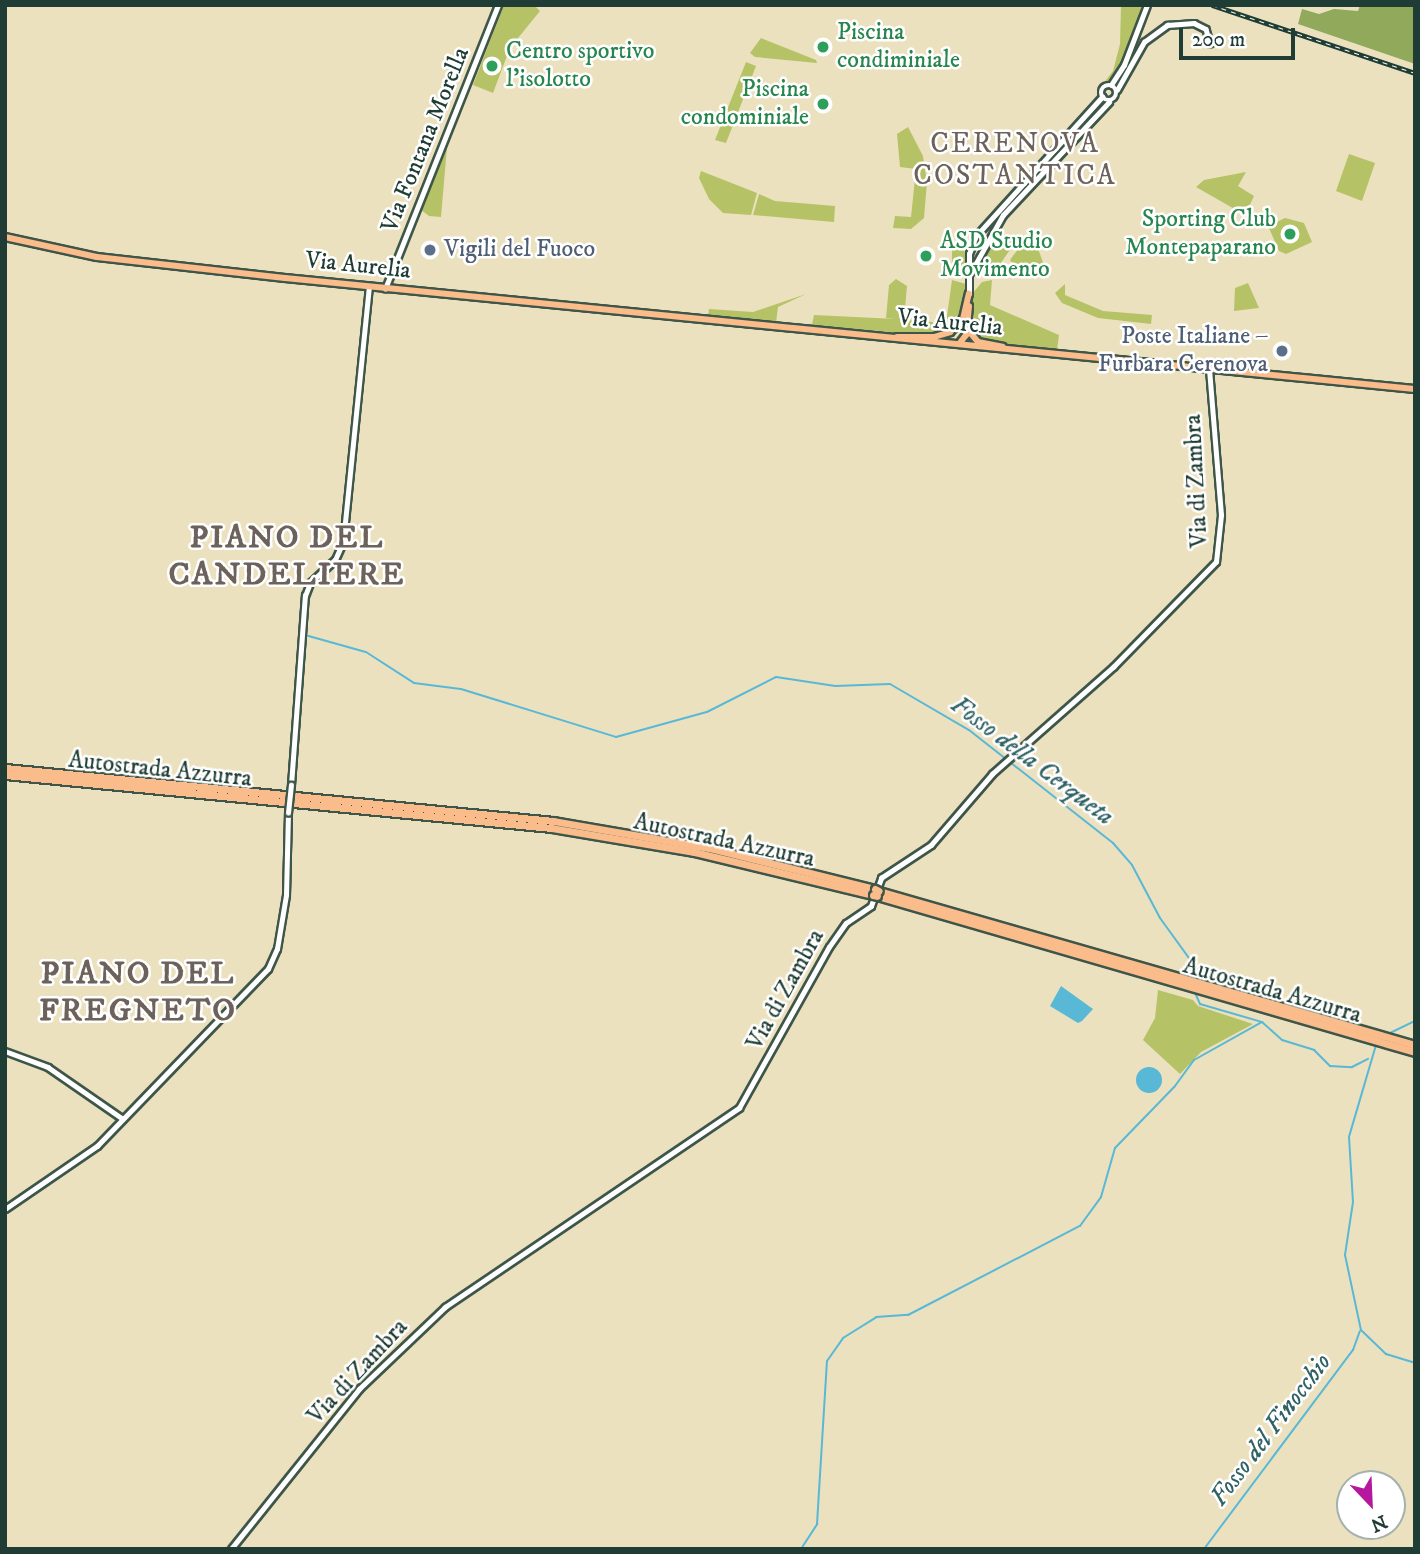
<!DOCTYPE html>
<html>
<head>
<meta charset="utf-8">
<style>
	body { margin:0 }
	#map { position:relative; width:1420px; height:1554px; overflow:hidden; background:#ece1bf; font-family:"IM FELL DW Pica",serif }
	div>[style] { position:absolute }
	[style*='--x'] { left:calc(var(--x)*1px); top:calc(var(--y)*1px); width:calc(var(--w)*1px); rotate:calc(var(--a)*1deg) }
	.green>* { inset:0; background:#b5c366 }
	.forest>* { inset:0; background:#90a95b }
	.water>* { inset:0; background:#58b8d6 }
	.round { border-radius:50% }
	.stream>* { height:2px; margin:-1px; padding:0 1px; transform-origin:1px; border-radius:1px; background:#58b8d6 }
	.roads { filter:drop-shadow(2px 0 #3e5649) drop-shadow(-2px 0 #3e5649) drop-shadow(0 2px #3e5649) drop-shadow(0 -2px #3e5649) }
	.minor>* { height:4.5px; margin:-2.25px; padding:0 2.25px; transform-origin:2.25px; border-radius:2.25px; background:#fff }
	.minor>.ring { margin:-2.25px; padding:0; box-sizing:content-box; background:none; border:4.5px solid #fff; border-radius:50% }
	.major>* { height:6px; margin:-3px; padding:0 3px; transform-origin:3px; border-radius:3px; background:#f9bc8a }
	.highway>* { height:7px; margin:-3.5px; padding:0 3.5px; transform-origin:3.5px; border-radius:3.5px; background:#f9bc8a }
	.rail>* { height:4.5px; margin-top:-2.25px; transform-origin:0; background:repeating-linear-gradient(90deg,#fff 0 5px,#1f3d34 0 10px); box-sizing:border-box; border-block:2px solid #1f3d34 }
	.bridges { filter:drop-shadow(2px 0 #3e5649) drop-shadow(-2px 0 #3e5649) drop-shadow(0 2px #3e5649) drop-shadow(0 -2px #3e5649) }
	.minor-bridge>* { height:4.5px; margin:-2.25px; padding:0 2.25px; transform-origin:2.25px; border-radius:2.25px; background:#fff }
	.highway-bridge>* { height:7px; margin:-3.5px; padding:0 3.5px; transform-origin:3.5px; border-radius:3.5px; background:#f9bc8a }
	.dots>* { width:19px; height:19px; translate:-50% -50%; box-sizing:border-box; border:4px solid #fff; border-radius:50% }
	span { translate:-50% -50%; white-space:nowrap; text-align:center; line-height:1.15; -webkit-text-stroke:5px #fff; paint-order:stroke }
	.leisure-label { font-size:24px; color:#27864d }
	.left { translate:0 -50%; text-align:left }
	.right { translate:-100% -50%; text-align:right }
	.street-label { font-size:24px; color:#1f3d34 }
	.service-label { font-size:24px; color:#4e5e75 }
	.water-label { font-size:26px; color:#306265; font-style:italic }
	.quarter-label { font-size:28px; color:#6d625b; letter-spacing:2px }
	.district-label { font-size:32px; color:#6d625b; font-weight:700; letter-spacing:2px }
	.frame { position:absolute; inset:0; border:7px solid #1f3d34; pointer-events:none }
	.north { position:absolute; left:1336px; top:1470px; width:70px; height:70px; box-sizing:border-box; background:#fff; border:2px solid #a5b1ae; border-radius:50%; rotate:157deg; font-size:19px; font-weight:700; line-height:28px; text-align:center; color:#1f3d34 }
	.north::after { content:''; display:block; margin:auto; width:24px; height:32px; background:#b5179e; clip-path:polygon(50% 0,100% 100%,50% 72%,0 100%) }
	.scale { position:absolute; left:1179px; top:28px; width:116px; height:32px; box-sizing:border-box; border:4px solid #1f3d34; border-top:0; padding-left:9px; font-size:21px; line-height:24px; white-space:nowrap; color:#1f3d34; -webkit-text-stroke:5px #fff; paint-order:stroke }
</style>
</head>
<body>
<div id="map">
	<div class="green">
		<i style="clip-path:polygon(504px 5px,534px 5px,540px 11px,510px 48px,493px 93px,473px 85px)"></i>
		<i style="clip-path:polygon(1121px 5px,1143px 5px,1122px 64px,1112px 80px,1103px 84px,1113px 71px,1120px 44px)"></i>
		<i style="clip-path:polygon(761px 38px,816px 60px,817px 63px,755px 57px,750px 53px)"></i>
		<i style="clip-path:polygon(746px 62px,756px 66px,726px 143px,715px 140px)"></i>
		<i style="clip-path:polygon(908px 127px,923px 156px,927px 182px,924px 218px,911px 229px,893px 228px,895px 216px,911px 217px,916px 169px,900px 167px,897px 134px)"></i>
		<i style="clip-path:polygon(447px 147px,441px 217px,429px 216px,420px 209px)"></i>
		<i style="clip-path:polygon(1349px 154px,1375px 163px,1362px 201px,1336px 191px)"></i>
		<i style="clip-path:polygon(701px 171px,757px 193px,751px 215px,723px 213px,709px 199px,699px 178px)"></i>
		<i style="clip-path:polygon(1246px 172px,1238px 186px,1254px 196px,1245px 215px,1196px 187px,1204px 180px)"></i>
		<i style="clip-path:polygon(759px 194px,775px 201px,835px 206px,834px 222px,753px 215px)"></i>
		<i style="clip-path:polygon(1285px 218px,1304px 223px,1312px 242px,1286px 254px,1279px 251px,1268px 226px)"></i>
		<i style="clip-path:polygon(996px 226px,1005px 235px,1019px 237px,998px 267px,984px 263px,981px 255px)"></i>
		<i style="clip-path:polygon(1026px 238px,1035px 240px,1045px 268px,1015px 267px,1010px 260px)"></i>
		<i style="clip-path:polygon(952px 240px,967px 254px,967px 278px,952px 275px)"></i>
		<i style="clip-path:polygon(896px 279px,907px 286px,904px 320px,946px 323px,952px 280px,966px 284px,964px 310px,957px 324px,944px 333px,923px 335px,812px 325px,814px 315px,896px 319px,886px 318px,889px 285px)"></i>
		<i style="clip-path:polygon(992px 280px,990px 305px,1059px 335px,1057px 350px,977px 340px,970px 330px,972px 294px,982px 282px)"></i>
		<i style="clip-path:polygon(1248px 283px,1259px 308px,1234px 311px,1235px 288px)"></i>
		<i style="clip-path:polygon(1065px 284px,1065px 295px,1103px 311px,1152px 315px,1151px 324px,1098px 318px,1062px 303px,1055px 293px)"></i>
		<i style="clip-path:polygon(806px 294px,778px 307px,776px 323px,708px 316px,709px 309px,753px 312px)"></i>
		<i style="clip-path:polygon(1158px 990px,1193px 1000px,1198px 1006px,1253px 1024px,1201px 1052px,1180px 1074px,1143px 1040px,1155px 1018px)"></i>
	</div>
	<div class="forest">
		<i style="clip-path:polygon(1360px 5px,1415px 5px,1415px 64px,1298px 24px,1302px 9px,1319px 14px,1334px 9px,1358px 11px)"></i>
	</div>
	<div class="water">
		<i style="clip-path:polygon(1061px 986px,1093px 1009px,1082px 1021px,1078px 1023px,1050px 1006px)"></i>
		<i class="round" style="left:1136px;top:1067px;width:26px;height:26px"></i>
	</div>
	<div class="stream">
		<i style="--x:305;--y:635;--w:63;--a:15.6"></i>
		<i style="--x:366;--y:652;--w:57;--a:32.9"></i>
		<i style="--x:414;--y:683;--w:47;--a:7.3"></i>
		<i style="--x:461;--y:689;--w:162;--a:17.2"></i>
		<i style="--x:616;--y:737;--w:94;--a:-15.4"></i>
		<i style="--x:707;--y:712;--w:77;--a:-26.9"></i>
		<i style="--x:776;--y:677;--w:60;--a:8.7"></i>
		<i style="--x:835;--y:686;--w:55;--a:-2.1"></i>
		<i style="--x:890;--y:684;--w:91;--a:30.2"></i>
		<i style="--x:969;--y:730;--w:183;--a:38.1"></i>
		<i style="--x:1113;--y:843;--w:29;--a:49"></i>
		<i style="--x:1132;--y:865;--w:60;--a:62.2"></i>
		<i style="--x:1160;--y:918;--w:72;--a:54.1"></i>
		<i style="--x:1196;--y:995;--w:10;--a:66"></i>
		<i style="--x:1200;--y:1004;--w:65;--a:16.2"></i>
		<i style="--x:1262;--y:1022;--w:27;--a:42"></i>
		<i style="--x:1282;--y:1040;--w:34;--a:17"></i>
		<i style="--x:1314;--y:1050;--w:23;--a:45"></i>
		<i style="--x:1330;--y:1066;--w:22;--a:3"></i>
		<i style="--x:1352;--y:1067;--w:18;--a:-27"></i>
		<i style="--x:1388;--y:1034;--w:30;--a:-26"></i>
		<i style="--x:1376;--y:1045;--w:96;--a:106.4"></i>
		<i style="--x:1349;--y:1137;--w:65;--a:86.5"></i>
		<i style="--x:1353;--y:1202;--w:54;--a:98.6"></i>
		<i style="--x:1345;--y:1255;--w:77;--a:78"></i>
		<i style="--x:1361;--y:1330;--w:35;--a:44"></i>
		<i style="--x:1386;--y:1354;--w:30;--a:17"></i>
		<i style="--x:801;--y:1549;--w:30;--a:-57"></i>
		<i style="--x:817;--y:1524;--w:163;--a:-86.5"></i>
		<i style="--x:827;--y:1361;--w:28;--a:-55"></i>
		<i style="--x:843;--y:1338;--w:39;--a:-32"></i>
		<i style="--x:876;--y:1317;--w:32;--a:-4"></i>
		<i style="--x:908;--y:1315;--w:194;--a:-27.4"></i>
		<i style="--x:1080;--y:1226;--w:36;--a:-54"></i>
		<i style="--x:1101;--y:1197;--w:51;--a:-74.1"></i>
		<i style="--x:1115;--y:1148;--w:86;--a:-45.9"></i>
		<i style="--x:1175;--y:1086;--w:32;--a:-54"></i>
		<i style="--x:1194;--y:1060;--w:78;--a:-29.2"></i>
		<i style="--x:1204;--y:1549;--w:249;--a:-53.2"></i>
		<i style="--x:1353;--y:1350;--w:20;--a:-70"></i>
	</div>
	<div class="roads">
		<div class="minor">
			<i class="ring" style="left:1101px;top:85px;width:11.5px;height:11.5px"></i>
			<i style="--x:1111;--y:85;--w:24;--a:-57"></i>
			<i style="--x:1124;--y:65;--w:64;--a:-69"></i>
			<i style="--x:1117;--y:90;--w:55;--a:-60.6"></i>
			<i style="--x:1144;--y:42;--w:29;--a:-36"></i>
			<i style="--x:1167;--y:25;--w:27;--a:-4"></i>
			<i style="--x:1194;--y:23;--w:13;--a:27"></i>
			<i style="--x:1206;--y:29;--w:15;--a:74"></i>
			<i style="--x:971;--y:272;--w:65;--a:-60.7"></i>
			<i style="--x:1003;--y:215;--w:155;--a:-46.8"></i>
			<i style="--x:385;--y:289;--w:306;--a:-68.3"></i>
			<i style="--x:969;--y:294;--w:40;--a:-90"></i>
			<i style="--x:969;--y:254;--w:19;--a:-69"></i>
			<i style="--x:976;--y:236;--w:188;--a:-47.8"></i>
			<i style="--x:291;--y:785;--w:190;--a:-85.8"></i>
			<i style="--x:305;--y:596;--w:14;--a:-69"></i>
			<i style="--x:310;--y:583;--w:34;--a:-43"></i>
			<i style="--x:335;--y:560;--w:20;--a:-66"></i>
			<i style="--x:343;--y:542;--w:256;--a:-84.2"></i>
			<i style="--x:5;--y:1051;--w:46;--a:20.4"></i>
			<i style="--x:48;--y:1067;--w:91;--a:34.7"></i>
			<i style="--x:5;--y:1209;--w:112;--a:-34.4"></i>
			<i style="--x:97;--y:1146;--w:246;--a:-46"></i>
			<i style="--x:268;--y:969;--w:22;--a:-66"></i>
			<i style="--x:277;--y:949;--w:55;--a:-80.5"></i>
			<i style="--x:286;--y:895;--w:82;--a:-88.6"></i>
			<i style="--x:231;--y:1549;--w:205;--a:-51.3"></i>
			<i style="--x:359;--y:1389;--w:119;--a:-43.6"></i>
			<i style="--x:445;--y:1307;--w:355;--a:-34.1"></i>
			<i style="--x:739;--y:1108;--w:184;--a:-60.8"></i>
			<i style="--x:829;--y:947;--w:29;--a:-55"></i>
			<i style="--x:846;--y:923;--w:30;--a:-34"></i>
			<i style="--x:871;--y:906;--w:30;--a:-70"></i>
			<i style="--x:881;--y:878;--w:60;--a:-33.4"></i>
			<i style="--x:931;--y:845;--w:94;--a:-49.3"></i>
			<i style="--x:992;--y:774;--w:162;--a:-41.5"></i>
			<i style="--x:1113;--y:667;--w:147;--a:-45.6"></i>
			<i style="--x:1216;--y:562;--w:47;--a:-83.9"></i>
			<i style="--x:1221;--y:515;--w:146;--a:-94.7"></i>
		</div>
		<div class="major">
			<i style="--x:5;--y:237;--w:94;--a:12.3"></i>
			<i style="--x:97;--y:257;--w:189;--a:6.4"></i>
			<i style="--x:285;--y:278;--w:1135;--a:5.61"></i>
			<i style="--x:968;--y:330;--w:16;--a:50"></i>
			<i style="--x:978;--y:342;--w:25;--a:11"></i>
			<i style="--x:897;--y:337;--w:37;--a:0"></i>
			<i style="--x:934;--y:337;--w:17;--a:-17"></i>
			<i style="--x:950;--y:332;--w:18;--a:-45"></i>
			<i style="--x:963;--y:319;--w:26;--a:-77"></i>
			<i style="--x:959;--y:344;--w:11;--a:-52"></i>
			<i style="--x:966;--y:335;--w:29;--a:-84"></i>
		</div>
		<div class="highway">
			<i style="--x:5;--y:768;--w:551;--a:5.52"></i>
			<i style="--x:553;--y:821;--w:158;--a:9.8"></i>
			<i style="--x:709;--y:848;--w:171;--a:13.9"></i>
			<i style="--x:5;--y:775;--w:549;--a:5.54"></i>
			<i style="--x:551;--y:828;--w:145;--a:9.5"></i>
			<i style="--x:694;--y:852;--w:184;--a:13.5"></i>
			<i style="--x:879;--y:891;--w:558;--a:16.03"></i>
			<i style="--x:877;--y:896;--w:560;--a:16.17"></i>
		</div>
	</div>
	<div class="rail">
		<i style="--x:1212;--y:5;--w:214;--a:18.5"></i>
	</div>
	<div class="bridges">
		<div class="minor-bridge">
			<i style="--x:288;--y:813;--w:28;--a:-84"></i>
		</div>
		<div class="highway-bridge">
			<i style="--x:875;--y:889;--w:4;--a:27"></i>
			<i style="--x:873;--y:895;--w:4;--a:14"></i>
		</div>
	</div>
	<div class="dots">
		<i style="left:823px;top:47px;background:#2e9e5b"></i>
		<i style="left:492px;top:66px;background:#2e9e5b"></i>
		<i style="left:823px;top:104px;background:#2e9e5b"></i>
		<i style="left:1290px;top:234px;background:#2e9e5b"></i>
		<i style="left:430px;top:250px;background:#5c6f8a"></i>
		<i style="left:926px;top:256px;background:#2e9e5b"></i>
		<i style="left:1282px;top:351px;background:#5c6f8a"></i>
	</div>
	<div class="leisure-label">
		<span class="left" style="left:837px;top:47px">Piscina<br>condiminiale</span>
		<span class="left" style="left:506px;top:66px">Centro sportivo<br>l'isolotto</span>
		<span class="right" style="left:809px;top:104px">Piscina<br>condominiale</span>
		<span class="right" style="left:1276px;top:234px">Sporting Club<br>Montepaparano</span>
		<span class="left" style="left:940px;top:256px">ASD Studio<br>Movimento</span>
	</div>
	<div class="street-label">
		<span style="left:426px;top:140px;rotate:-68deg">Via Fontana Morella</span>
		<span style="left:358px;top:266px;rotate:6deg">Via Aurelia</span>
		<span style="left:950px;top:323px;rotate:6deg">Via Aurelia</span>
		<span style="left:1197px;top:481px;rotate:-93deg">Via di Zambra</span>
		<span style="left:160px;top:770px;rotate:6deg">Autostrada Azzurra</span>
		<span style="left:724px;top:841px;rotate:12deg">Autostrada Azzurra</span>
		<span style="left:786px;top:990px;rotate:-61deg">Via di Zambra</span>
		<span style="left:1272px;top:991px;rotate:16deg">Autostrada Azzurra</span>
		<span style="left:358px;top:1372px;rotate:-47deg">Via di Zambra</span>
	</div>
	<div class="service-label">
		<span class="left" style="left:444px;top:250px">Vigili del Fuoco</span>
		<span class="right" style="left:1268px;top:351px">Poste Italiane –<br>Furbara Cerenova</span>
	</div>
	<div class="water-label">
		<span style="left:1032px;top:761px;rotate:37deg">Fosso della Cerqueta</span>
		<span style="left:1271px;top:1430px;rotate:-53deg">Fosso del Finocchio</span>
	</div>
	<div class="quarter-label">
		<span style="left:1015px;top:160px">CERENOVA<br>COSTANTICA</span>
	</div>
	<div class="district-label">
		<span style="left:287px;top:557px">PIANO DEL<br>CANDELIERE</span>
		<span style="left:138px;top:993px">PIANO DEL<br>FREGNETO</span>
	</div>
	<div class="frame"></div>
	<div class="north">N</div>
	<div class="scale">200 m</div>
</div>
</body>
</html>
